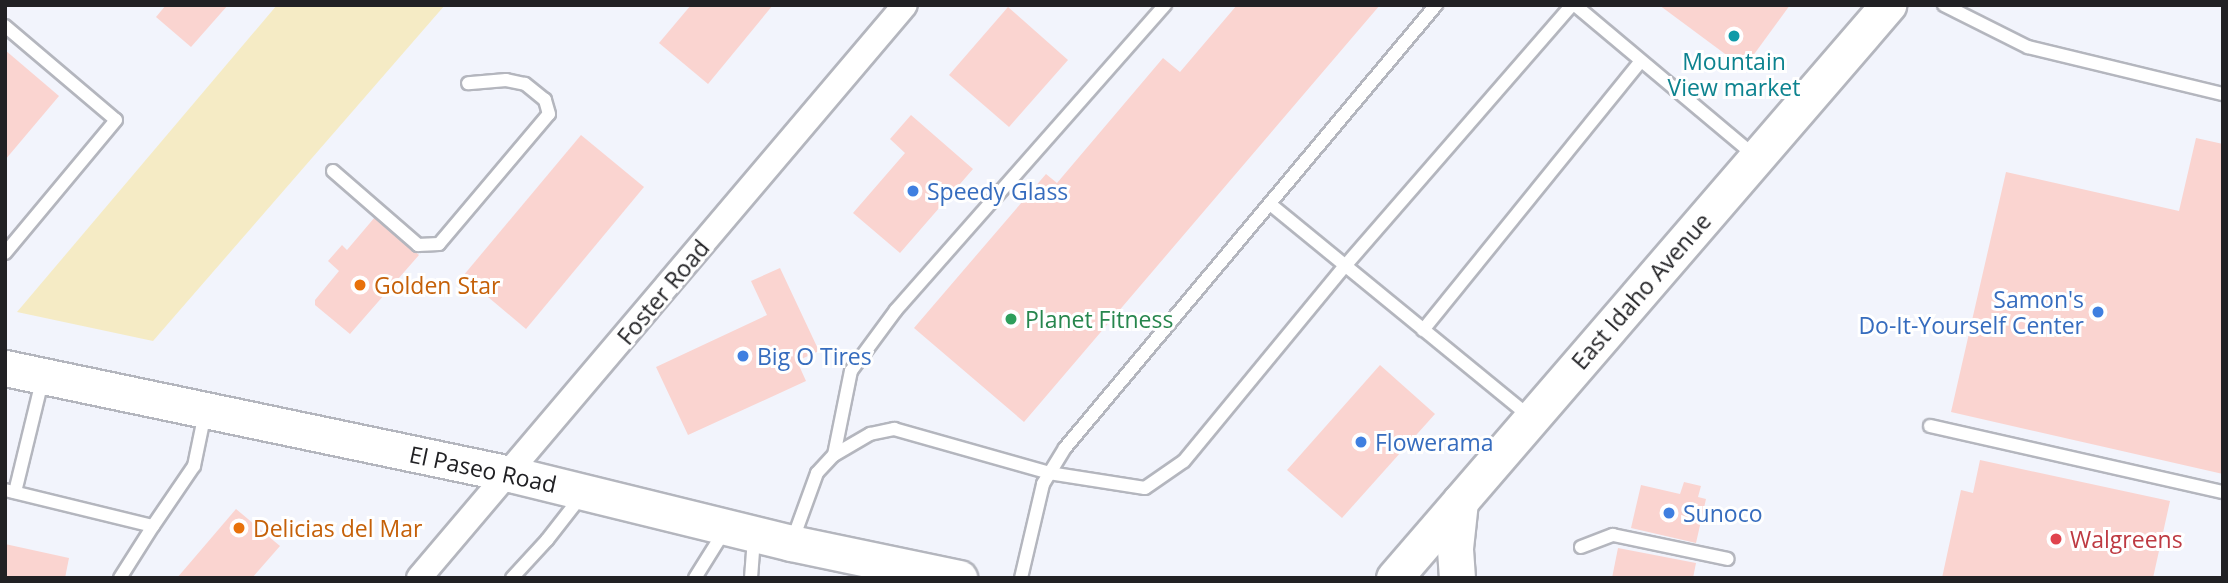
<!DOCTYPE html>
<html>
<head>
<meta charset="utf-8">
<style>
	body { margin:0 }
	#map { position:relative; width:2228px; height:583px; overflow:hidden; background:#f2f4fc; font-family:"Open Sans",sans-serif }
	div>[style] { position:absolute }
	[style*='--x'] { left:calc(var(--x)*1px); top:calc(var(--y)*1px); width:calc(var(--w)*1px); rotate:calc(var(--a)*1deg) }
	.sand>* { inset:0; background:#f5ebc5 }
	.building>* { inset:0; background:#fad4d0 }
	.roads { filter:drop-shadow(2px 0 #b4b6be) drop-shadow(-2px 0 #b4b6be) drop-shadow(0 2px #b4b6be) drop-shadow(0 -2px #b4b6be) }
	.lane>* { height:12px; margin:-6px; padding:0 6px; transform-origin:6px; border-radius:6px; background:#fff }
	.street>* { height:24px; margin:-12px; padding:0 12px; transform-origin:12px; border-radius:12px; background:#fff }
	.secondary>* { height:35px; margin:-17.5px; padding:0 17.5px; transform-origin:17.5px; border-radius:17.5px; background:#fff }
	.dots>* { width:19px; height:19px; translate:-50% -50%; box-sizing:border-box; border:4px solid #fff; border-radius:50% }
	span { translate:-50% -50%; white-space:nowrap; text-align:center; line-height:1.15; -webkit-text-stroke:6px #fff; paint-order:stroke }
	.culture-label { font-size:23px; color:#0d838f }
	.shop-label { font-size:23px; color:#366cbe }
	.left { translate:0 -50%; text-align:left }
	.right { translate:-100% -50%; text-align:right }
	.food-label { font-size:23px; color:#c56008 }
	.street-label { font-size:23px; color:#212124 }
	.leisure-label { font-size:23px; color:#27864d }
	.health-label { font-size:23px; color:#be3a42 }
	.frame { position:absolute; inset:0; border:7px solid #212124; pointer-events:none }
</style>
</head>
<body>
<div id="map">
	<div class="sand">
		<i style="clip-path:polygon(277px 5px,445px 5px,153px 341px,17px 312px)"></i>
	</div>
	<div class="building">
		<i style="clip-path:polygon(166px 5px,228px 5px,191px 47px,156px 17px)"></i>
		<i style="clip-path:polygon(691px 5px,773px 5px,708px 84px,659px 43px)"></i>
		<i style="clip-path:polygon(1237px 5px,1380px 5px,1024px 422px,914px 328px,1046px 174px,1057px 183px,1163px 58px,1180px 72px)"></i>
		<i style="clip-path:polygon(1659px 5px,1790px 5px,1744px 68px)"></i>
		<i style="clip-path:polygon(1008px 7px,1068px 60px,1009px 127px,949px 75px)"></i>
		<i style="clip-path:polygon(5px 50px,59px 96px,5px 160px)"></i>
		<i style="clip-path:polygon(911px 115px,973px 169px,900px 253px,853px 213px,905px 153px,890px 139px)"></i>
		<i style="clip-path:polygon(581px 135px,644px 187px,526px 329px,463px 276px)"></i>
		<i style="clip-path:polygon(2196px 138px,2223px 144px,2223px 474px,1951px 412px,2006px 172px,2179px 211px)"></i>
		<i style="clip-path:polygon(375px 217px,419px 255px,350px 334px,315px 305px,315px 300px,339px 271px,328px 261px,342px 245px,347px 250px)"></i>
		<i style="clip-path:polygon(780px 268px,819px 351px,797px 361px,806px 381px,688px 435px,656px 367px,767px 315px,751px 281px)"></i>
		<i style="clip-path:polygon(1380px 365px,1435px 414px,1342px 518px,1287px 470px)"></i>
		<i style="clip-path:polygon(1980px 460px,2170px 501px,2153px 578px,1942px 578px,1961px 490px,1973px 493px)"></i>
		<i style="clip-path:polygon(1684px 482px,1701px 486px,1698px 497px,1706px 499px,1696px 543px,1631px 528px,1641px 485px,1680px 494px)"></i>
		<i style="clip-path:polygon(236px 509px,280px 546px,252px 578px,177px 578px)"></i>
		<i style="clip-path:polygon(5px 544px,69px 558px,65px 578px,5px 578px)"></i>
		<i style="clip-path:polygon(1618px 548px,1696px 563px,1693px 578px,1612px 578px)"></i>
	</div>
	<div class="roads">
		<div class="lane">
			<i style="--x:1575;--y:5;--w:234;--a:40"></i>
			<i style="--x:1944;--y:5;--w:94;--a:26.6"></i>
			<i style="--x:2028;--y:47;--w:201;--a:13.6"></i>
			<i style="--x:5;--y:26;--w:145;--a:40.3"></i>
			<i style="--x:116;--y:120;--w:173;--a:129.8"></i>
			<i style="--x:333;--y:171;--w:113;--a:41"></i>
			<i style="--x:418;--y:245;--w:21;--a:-3"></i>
			<i style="--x:439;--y:244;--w:170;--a:-49.8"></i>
			<i style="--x:549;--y:114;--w:15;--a:-106"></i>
			<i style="--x:545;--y:100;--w:26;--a:-141"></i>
			<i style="--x:525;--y:84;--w:19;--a:-168"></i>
			<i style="--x:506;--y:80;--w:38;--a:175"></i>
			<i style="--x:1270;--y:204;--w:338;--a:39.3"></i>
			<i style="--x:1423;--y:330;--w:346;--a:-51"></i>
			<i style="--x:1930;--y:426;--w:300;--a:12.7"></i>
			<i style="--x:834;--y:455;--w:86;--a:-78.6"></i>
			<i style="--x:851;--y:371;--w:76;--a:-53.6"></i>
			<i style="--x:896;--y:310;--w:407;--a:-48.6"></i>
			<i style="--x:5;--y:490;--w:152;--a:13.7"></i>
			<i style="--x:153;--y:526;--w:73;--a:-55.7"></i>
			<i style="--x:194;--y:466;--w:54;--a:-78.3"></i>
			<i style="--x:15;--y:492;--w:118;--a:-76.3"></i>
			<i style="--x:793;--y:539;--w:70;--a:-70"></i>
			<i style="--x:817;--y:473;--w:25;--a:-47"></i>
			<i style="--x:834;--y:455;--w:42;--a:-30.3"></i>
			<i style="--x:870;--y:434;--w:25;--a:-12"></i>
			<i style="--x:894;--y:429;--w:161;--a:15.8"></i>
			<i style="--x:1049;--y:473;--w:97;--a:8.9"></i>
			<i style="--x:1145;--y:488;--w:47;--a:-34.7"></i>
			<i style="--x:1184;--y:461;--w:253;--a:-50.5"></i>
			<i style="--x:1345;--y:266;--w:346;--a:-49"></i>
			<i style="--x:1581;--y:547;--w:34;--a:-21"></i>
			<i style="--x:1613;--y:535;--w:117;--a:11.8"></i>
			<i style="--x:120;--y:578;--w:62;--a:-57.6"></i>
			<i style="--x:512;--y:578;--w:52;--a:-47.4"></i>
			<i style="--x:547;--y:540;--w:58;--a:-52"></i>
			<i style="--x:695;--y:578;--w:57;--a:-58"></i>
			<i style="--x:751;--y:578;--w:40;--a:-85.7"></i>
			<i style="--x:1021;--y:578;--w:97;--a:-76.8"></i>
			<i style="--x:1043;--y:484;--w:42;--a:-58.6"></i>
			<i style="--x:1065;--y:448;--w:578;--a:-50.05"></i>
		</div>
		<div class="street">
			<i style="--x:419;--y:578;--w:751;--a:-49.7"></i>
		</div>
		<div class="secondary">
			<i style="--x:5;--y:368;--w:516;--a:11.85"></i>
			<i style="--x:510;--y:474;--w:289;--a:13.8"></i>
			<i style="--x:791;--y:543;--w:172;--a:11.8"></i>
			<i style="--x:1394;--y:578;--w:757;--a:-49.23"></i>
			<i style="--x:1457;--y:578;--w:30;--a:-94"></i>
			<i style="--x:1455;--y:548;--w:47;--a:-83.9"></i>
		</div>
	</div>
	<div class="dots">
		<i style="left:1734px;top:36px;background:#0f9aa8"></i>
		<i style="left:913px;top:191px;background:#3f7fe0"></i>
		<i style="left:360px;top:285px;background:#e8710a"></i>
		<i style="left:2098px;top:312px;background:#3f7fe0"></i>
		<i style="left:1011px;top:319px;background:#2e9e5b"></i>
		<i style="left:743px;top:356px;background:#3f7fe0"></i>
		<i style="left:1361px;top:442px;background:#3f7fe0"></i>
		<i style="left:1669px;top:513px;background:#3f7fe0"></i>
		<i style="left:239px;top:528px;background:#e8710a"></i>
		<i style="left:2056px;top:539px;background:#e0444e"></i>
	</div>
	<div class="culture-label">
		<span style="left:1734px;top:74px">Mountain<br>View market</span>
	</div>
	<div class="shop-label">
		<span class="left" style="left:927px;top:191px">Speedy Glass</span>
		<span class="right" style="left:2084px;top:312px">Samon's<br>Do-It-Yourself Center</span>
		<span class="left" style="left:757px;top:356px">Big O Tires</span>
		<span class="left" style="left:1375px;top:442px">Flowerama</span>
		<span class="left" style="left:1683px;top:513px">Sunoco</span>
	</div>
	<div class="food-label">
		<span class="left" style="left:374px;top:285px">Golden Star</span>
		<span class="left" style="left:253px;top:528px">Delicias del Mar</span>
	</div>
	<div class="street-label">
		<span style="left:1641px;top:291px;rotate:-49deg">East Idaho Avenue</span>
		<span style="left:663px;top:292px;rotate:-50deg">Foster Road</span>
		<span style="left:483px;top:469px;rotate:12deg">El Paseo Road</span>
	</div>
	<div class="leisure-label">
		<span class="left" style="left:1025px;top:319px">Planet Fitness</span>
	</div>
	<div class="health-label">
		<span class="left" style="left:2070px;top:539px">Walgreens</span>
	</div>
	<div class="frame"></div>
</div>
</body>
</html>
